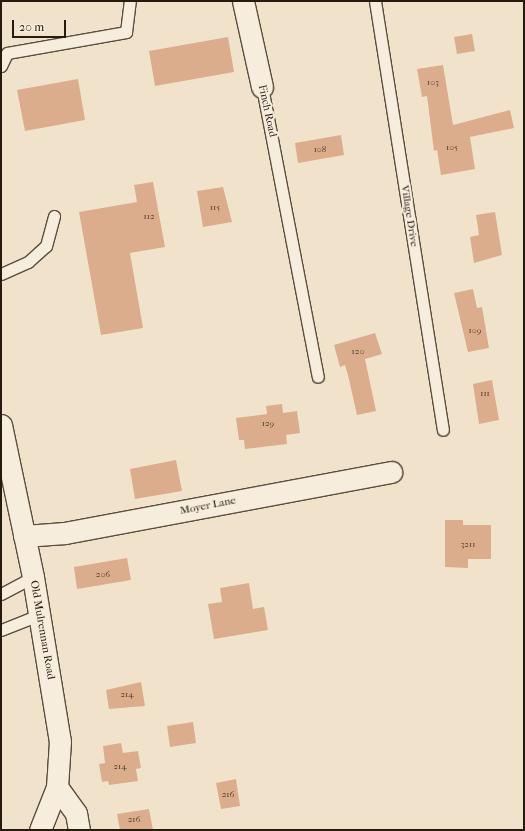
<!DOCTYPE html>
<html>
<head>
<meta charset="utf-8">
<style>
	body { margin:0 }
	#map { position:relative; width:525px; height:831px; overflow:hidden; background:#f1e3cb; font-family:"IM FELL French Canon",serif }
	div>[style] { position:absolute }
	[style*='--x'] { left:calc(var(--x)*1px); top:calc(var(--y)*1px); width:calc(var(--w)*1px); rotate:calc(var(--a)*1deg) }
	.building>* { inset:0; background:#dcad8d }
	.roads { filter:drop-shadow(1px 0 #5a4d3c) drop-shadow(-1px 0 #5a4d3c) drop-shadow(0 1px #5a4d3c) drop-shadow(0 -1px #5a4d3c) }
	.lane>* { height:11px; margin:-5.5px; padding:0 5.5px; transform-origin:5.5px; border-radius:5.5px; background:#f6eddd }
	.street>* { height:21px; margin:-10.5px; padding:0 10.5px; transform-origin:10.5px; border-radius:10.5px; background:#f6eddd }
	span { translate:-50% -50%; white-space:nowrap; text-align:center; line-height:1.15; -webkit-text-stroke:4px #f6eddd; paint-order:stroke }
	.number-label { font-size:9px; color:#54402d }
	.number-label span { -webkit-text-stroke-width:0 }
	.street-label { font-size:11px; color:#271b0d }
	.frame { position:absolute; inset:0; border:2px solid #271b0d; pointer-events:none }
	.scale { position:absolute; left:12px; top:20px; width:54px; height:18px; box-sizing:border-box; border:2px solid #271b0d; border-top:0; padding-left:5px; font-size:12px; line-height:14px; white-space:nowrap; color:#271b0d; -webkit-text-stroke:3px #f6eddd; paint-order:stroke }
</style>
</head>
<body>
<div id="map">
	<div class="building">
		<i style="clip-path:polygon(472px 34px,475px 51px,457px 54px,454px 37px)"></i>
		<i style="clip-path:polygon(228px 37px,234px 72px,155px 86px,149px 51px)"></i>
		<i style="clip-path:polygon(443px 65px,453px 125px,510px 110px,514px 128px,470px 137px,475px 169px,441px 175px,437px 150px,434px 151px,427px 96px,422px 97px,417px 69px)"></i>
		<i style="clip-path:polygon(78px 79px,85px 120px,25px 131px,17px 90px)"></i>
		<i style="clip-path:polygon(341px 135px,344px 155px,298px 163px,295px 143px)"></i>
		<i style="clip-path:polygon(153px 182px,165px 247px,130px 253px,143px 328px,101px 335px,79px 212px,137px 202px,134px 185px)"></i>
		<i style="clip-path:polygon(223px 187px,232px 222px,203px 227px,197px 191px)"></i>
		<i style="clip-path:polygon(495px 212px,502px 255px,474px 263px,470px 237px,479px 235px,476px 215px)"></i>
		<i style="clip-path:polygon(473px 289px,477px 308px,482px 307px,489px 348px,468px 352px,454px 293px)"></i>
		<i style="clip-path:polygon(375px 333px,382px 354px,365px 359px,376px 411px,357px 415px,348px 375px,345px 365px,340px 367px,334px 345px)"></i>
		<i style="clip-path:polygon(492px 380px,499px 420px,479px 424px,473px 384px)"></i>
		<i style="clip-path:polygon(282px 404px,283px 413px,297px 411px,300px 433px,286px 435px,287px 444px,245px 449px,244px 440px,239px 440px,236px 418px,267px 414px,266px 406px)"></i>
		<i style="clip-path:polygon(176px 460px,182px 491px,135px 499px,130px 469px)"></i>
		<i style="clip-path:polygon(445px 520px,463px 520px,463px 525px,491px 525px,491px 559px,468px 559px,468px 568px,445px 567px)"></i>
		<i style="clip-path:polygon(127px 558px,131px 580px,77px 589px,74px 567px)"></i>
		<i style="clip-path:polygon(249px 583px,253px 609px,264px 607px,268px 630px,214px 639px,208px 604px,222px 602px,220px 588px)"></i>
		<i style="clip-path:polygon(141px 682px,145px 706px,109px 709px,106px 690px)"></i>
		<i style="clip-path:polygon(193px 722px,196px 743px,170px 747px,167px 726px)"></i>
		<i style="clip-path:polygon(121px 743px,123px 753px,138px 751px,141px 768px,136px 769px,138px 781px,109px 785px,108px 781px,102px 782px,99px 764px,105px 763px,103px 746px)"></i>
		<i style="clip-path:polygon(236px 779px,240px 806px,221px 809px,216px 783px)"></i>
		<i style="clip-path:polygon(149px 809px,153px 830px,120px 830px,117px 814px)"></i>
	</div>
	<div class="roads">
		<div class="lane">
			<i style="--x:375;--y:1;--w:434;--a:81"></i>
			<i style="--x:1;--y:66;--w:14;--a:-65"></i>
			<i style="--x:7;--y:53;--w:121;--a:-10"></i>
			<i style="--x:126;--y:32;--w:31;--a:-83"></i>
			<i style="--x:262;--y:87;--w:295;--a:79.1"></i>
			<i style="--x:1;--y:274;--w:30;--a:-24"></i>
			<i style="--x:28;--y:262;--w:24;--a:-42"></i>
			<i style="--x:46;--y:246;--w:31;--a:-75"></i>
			<i style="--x:1;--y:594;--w:36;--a:-28"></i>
			<i style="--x:1;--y:630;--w:41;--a:-21.5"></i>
		</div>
		<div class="street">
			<i style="--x:243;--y:1;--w:88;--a:77.5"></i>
			<i style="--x:1;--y:425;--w:155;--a:78.1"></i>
			<i style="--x:33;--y:577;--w:166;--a:80.7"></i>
			<i style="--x:60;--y:741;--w:46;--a:93.7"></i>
			<i style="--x:57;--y:787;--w:46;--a:111.6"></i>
			<i style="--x:24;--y:536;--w:41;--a:-4.2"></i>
			<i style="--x:65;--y:533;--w:332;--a:-10.6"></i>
			<i style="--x:57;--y:787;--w:32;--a:54"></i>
			<i style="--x:76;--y:813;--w:17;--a:80"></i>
		</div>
	</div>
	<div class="number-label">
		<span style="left:433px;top:82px">103</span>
		<span style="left:452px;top:147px">105</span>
		<span style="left:320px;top:149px">108</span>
		<span style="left:215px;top:207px">115</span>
		<span style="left:149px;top:216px">112</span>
		<span style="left:475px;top:330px">109</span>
		<span style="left:358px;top:351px">120</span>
		<span style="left:485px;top:393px">111</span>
		<span style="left:268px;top:423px">129</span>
		<span style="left:468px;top:544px">3211</span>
		<span style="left:103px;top:574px">206</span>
		<span style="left:127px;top:694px">214</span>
		<span style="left:120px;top:766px">214</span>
		<span style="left:228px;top:794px">216</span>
		<span style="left:134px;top:819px">216</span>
	</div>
	<div class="street-label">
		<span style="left:267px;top:111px;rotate:78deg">Finch Road</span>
		<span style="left:409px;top:216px;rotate:81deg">Village Drive</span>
		<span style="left:208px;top:506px;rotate:-11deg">Moyer Lane</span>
		<span style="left:42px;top:630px;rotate:80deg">Old Mulrennan Road</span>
	</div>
	<div class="frame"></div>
	<div class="scale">20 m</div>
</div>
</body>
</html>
